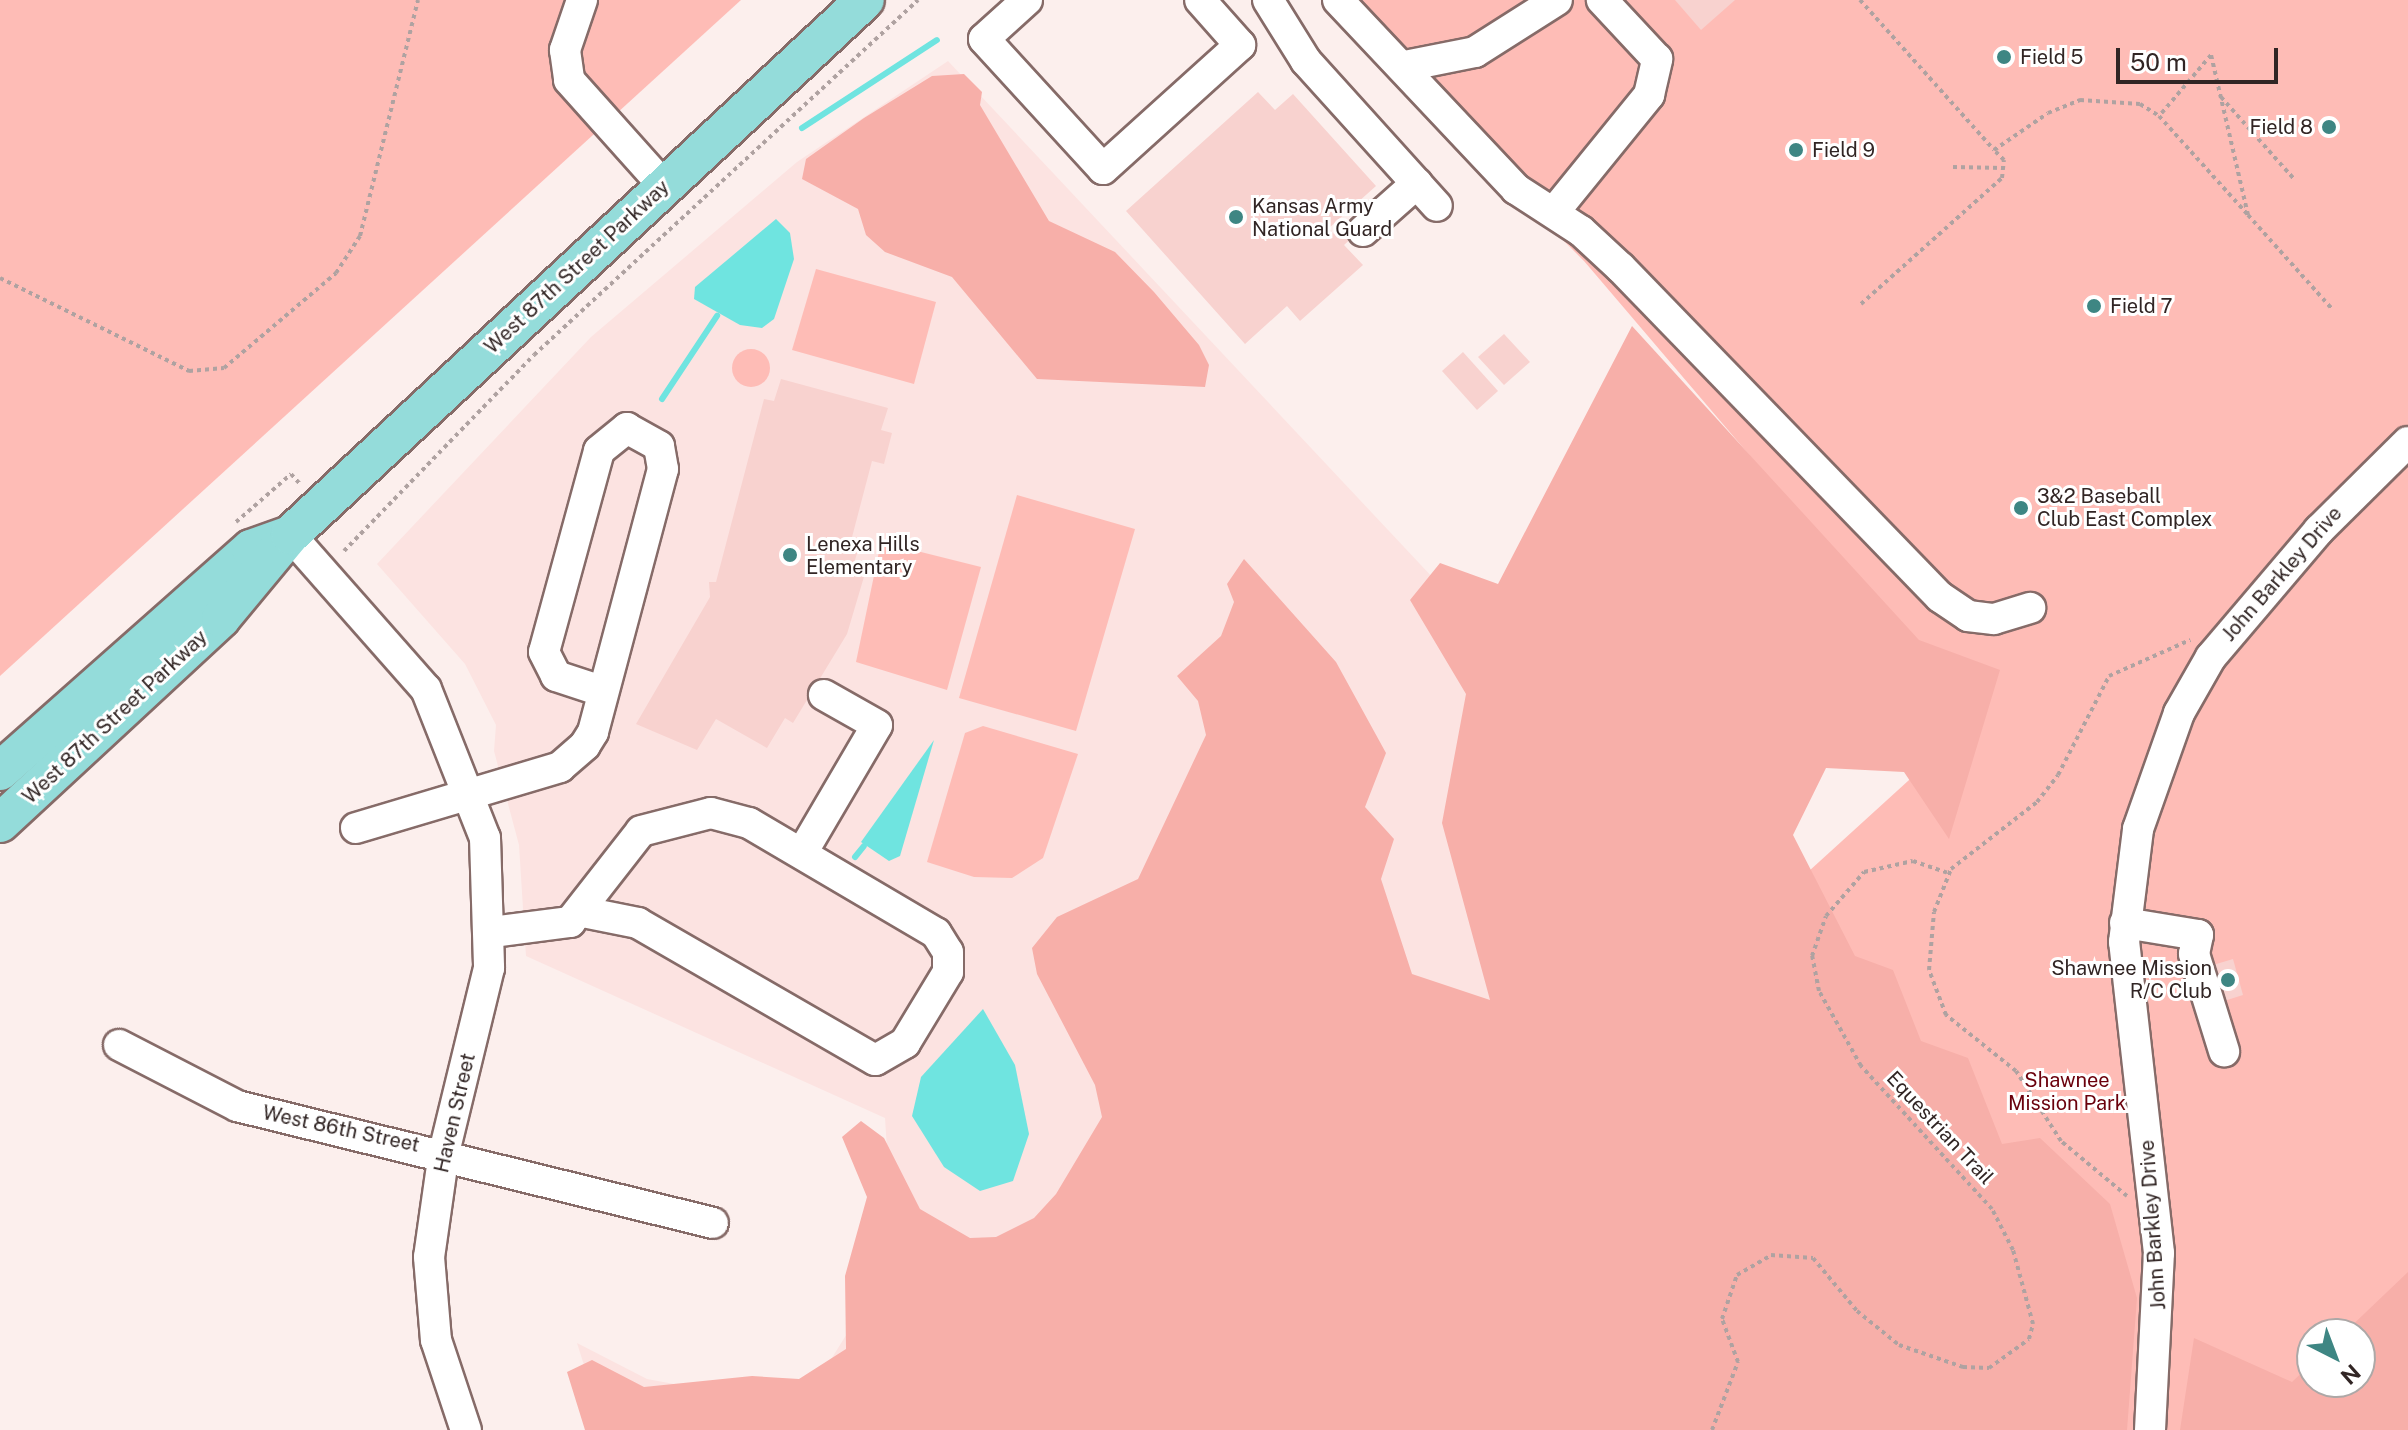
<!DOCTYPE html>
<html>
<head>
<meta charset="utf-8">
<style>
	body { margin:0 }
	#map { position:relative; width:2408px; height:1430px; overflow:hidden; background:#fcefed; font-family:"Public Sans",sans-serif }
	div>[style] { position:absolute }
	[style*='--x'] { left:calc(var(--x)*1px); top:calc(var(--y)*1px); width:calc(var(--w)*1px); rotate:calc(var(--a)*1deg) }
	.built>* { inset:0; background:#fce3e1 }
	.green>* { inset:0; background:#febcb6 }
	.round { border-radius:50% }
	.forest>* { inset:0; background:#f7afa9 }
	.water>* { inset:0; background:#6fe4e0 }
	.stream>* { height:6px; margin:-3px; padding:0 3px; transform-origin:3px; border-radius:3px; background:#6fe4e0 }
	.building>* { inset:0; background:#f8d2cf }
	.path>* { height:4px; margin-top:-2px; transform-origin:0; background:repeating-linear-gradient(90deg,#afa2a1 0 4px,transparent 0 8px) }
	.roads { filter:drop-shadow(2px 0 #866b68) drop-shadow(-2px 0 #866b68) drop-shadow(0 2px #866b68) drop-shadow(0 -2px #866b68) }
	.minor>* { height:30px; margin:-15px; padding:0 15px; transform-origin:15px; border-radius:15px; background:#fff }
	.major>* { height:38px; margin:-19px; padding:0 19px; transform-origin:19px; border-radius:19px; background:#94dcda }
	.dots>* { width:22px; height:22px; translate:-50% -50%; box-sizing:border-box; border:4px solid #fff; border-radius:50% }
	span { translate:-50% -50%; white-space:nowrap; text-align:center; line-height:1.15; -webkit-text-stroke:6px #fff; paint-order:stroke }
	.poi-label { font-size:20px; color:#312524 }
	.left { translate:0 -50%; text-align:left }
	.right { translate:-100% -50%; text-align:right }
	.street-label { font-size:20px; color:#312524 }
	.park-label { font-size:20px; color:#6a000c }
	.north { position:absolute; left:2296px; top:1318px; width:80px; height:80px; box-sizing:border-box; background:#fff; border:2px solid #ada8a7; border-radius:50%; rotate:138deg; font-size:22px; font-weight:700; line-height:32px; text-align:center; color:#312524 }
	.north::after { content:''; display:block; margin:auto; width:28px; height:36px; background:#3e8683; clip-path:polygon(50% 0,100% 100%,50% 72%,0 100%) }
	.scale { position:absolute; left:2116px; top:48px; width:162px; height:36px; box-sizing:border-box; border:4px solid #312524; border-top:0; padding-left:10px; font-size:24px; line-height:28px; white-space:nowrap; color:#312524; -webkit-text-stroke:6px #fff; paint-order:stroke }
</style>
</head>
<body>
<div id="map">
	<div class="built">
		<i style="clip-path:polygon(948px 61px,1754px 920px,1195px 1430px,601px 1419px,577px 1343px,647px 1379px,755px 1399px,815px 1385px,863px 1308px,892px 1227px,885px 1118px,526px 956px,519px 845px,494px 751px,496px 725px,465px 664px,377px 564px,591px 337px,797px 162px)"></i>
	</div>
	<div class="green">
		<i style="clip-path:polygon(0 0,741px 0,0 676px)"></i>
		<i style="clip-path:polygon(evenodd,1335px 0,2408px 0,2408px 1430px,1195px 1430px,1975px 720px,1584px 261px,1382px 59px,1335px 0,2312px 1334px,2360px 1334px,2360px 1382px,2312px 1382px,2312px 1334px)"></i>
		<i style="clip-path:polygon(816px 269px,936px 302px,914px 384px,792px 350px)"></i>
		<i class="round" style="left:732px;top:349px;width:38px;height:38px"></i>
		<i style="clip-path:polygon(1017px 495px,1135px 529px,1076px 731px,959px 698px)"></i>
		<i style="clip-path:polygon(881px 542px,981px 567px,947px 690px,856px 662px)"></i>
		<i style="clip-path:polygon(983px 726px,1078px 754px,1043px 858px,1012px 878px,974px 877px,927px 862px,965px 733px)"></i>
	</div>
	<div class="forest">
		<i style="clip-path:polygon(964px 74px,982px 92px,980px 105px,1049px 221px,1115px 252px,1154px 292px,1199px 345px,1209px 365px,1205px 387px,1037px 379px,952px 277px,885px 252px,866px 235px,858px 209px,802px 179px,806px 159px,864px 118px,932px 76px)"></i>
		<i style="clip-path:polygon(1632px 326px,1919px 640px,2000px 670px,1949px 839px,1904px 772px,1826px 768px,1793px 835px,1855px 956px,1893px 970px,1921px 1041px,1968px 1058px,2002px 1144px,2040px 1138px,2110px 1204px,2137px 1298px,2127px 1430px,585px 1430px,567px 1372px,592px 1360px,644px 1387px,752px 1376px,799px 1379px,846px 1349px,845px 1276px,867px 1197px,842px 1137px,861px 1121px,884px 1138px,920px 1209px,970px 1238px,996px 1237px,1034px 1218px,1056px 1194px,1102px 1117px,1095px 1085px,1037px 974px,1032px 948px,1057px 917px,1138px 879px,1206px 735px,1198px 701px,1177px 676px,1221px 636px,1234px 602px,1227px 584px,1244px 559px,1336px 662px,1386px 753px,1365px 807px,1394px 839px,1381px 879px,1412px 974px,1490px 1000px,1442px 823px,1466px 694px,1410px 600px,1440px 563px,1498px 584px)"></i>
		<i style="clip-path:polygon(2408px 1272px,2408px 1430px,2180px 1430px,2194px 1338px,2292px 1382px,2312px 1363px,2312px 1382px,2360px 1382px,2360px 1334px,2343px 1334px)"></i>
	</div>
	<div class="water">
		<i style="clip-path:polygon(776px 219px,790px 233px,794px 259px,774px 319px,762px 328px,740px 325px,694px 299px,695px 287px)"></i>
		<i style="clip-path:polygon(934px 740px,900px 856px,889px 861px,861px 842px)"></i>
		<i style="clip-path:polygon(983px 1009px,1015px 1065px,1029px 1134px,1013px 1181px,980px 1191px,944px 1167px,912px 1116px,921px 1077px)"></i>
	</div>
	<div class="stream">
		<i style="--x:802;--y:128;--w:161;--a:-33.1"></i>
		<i style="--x:662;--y:399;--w:100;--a:-56.5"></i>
		<i style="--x:855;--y:857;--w:14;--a:-51"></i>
	</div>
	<div class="building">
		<i style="clip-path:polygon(1675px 0,1735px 0,1701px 30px)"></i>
		<i style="clip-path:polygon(1258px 92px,1275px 110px,1293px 94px,1376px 186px,1329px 228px,1334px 234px,1346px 223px,1356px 234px,1344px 245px,1363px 265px,1300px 321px,1287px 306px,1245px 344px,1126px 211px)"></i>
		<i style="clip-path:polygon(1504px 334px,1530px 362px,1504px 385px,1478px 357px)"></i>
		<i style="clip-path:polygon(1463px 352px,1498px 391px,1477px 410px,1442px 371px)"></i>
		<i style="clip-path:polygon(781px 379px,888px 408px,881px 430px,892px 433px,884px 464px,872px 461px,851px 541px,860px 543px,853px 567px,866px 570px,847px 634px,793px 723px,785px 718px,767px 748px,716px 719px,697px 750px,636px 724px,710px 597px,709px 582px,716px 582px,764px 399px,774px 401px)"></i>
		<i style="clip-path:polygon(2233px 959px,2243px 995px,2224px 1001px,2213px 965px)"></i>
	</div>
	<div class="path">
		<i style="--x:1860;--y:0;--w:201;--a:48.2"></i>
		<i style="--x:2221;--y:97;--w:110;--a:48.3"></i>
		<i style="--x:1953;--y:167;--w:51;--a:1.1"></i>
		<i style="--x:2248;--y:215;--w:164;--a:-103"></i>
		<i style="--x:2211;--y:55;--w:80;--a:130.4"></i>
		<i style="--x:2159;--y:116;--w:133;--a:48"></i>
		<i style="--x:2248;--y:215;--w:126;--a:48.2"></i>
		<i style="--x:0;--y:278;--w:211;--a:26.2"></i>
		<i style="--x:189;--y:371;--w:35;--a:-5"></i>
		<i style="--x:224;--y:368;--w:147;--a:-40.3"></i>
		<i style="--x:336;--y:273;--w:44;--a:-57"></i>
		<i style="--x:360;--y:236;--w:243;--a:-76.2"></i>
		<i style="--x:1861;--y:304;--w:189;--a:-41.8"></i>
		<i style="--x:2002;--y:178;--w:18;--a:-84"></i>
		<i style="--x:2004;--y:160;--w:14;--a:-135"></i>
		<i style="--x:1994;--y:150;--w:65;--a:-34.4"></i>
		<i style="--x:2048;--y:113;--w:35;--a:-22"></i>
		<i style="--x:2080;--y:100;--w:60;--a:3.8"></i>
		<i style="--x:2140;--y:104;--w:22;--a:32"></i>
		<i style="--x:236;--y:522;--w:73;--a:-41.1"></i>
		<i style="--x:291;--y:474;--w:15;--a:48"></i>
		<i style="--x:344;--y:551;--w:273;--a:-45.9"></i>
		<i style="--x:534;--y:355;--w:523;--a:-42.75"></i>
		<i style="--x:2127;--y:1196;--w:86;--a:-140.2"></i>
		<i style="--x:2061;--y:1141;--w:83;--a:-122.7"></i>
		<i style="--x:2016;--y:1071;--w:90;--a:-141.3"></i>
		<i style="--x:1946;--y:1015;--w:48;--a:-110.7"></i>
		<i style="--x:1929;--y:970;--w:58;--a:-85.1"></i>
		<i style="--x:1934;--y:912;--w:46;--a:-68.4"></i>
		<i style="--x:1951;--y:869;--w:109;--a:-37.9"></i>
		<i style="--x:2037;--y:802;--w:34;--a:-52"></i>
		<i style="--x:2058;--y:775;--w:111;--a:-62.7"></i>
		<i style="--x:2109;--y:676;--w:89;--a:-24"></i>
		<i style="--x:1712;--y:1430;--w:73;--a:-69.1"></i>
		<i style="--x:1738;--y:1362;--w:46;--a:-110.4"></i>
		<i style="--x:1722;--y:1319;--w:46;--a:-71.2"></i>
		<i style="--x:1737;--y:1275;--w:39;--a:-30"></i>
		<i style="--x:1771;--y:1255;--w:42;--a:4.1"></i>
		<i style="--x:1813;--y:1258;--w:69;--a:50.3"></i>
		<i style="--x:1857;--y:1311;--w:54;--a:39"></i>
		<i style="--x:1899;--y:1345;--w:68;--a:19"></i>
		<i style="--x:1963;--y:1367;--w:26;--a:2"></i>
		<i style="--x:1989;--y:1368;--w:49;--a:-35.9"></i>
		<i style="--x:2029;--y:1339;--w:16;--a:-75"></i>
		<i style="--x:2033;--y:1324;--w:77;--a:-105.1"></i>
		<i style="--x:2013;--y:1250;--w:46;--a:-117.1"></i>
		<i style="--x:1992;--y:1209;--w:194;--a:-132.5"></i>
		<i style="--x:1861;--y:1066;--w:86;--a:-119.2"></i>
		<i style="--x:1819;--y:991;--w:36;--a:-101"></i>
		<i style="--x:1812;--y:956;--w:42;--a:-70.7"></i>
		<i style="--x:1826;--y:916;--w:58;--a:-49.2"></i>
		<i style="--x:1864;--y:872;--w:50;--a:-12.7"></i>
		<i style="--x:1913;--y:861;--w:36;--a:19"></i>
	</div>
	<div class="roads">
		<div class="minor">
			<i style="--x:582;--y:0;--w:53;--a:108.8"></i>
			<i style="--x:565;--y:50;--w:30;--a:82"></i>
			<i style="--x:569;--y:80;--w:141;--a:48.2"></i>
			<i style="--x:1027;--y:0;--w:58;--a:137.8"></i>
			<i style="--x:984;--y:39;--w:176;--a:47.5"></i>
			<i style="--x:1103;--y:169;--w:185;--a:-42.1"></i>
			<i style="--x:1240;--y:45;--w:60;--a:-131.6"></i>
			<i style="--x:1268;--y:0;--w:72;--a:58.1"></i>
			<i style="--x:1306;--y:61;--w:195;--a:47.9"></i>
			<i style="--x:1338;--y:0;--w:260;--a:46.7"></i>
			<i style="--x:1516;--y:189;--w:77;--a:32.9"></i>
			<i style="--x:1581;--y:231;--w:54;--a:42.8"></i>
			<i style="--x:1621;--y:268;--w:458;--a:45.9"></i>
			<i style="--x:1940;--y:597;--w:34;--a:34"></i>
			<i style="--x:1968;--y:616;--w:26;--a:7"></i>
			<i style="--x:1994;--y:619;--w:38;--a:-17"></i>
			<i style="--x:1405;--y:66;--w:71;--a:-11.3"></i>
			<i style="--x:1475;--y:52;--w:97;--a:-32.4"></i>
			<i style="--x:1554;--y:212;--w:151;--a:-50.9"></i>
			<i style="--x:1649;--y:95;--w:37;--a:-77"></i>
			<i style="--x:1657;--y:59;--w:81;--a:-133"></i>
			<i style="--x:1363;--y:231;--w:72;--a:-41.6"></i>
			<i style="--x:290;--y:535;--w:205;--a:48.6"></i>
			<i style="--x:426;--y:689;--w:160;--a:68.4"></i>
			<i style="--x:485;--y:838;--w:130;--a:88.2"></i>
			<i style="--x:489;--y:968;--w:189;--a:103.7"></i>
			<i style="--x:444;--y:1152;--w:106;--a:98.1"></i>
			<i style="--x:429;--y:1257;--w:83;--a:85.2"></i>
			<i style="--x:436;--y:1340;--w:95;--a:71.6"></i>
			<i style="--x:356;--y:828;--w:213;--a:-16.6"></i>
			<i style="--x:560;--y:767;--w:33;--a:-41"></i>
			<i style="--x:585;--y:745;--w:15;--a:-58"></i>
			<i style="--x:593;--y:732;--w:272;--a:-75.1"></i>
			<i style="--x:663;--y:469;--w:23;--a:-100"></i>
			<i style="--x:659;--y:446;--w:37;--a:-151"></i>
			<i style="--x:627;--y:428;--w:36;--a:141"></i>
			<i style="--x:599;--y:451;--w:208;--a:105.3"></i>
			<i style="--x:544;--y:652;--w:27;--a:63"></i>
			<i style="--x:556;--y:676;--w:48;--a:18.1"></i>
			<i style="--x:802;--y:853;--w:148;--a:-59.6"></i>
			<i style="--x:877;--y:725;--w:61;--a:-150.5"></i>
			<i style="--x:2125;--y:923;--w:74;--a:9.3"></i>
			<i style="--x:2198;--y:935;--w:19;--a:102"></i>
			<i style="--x:2194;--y:954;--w:102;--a:72.8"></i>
			<i style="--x:492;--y:932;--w:79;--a:-7.3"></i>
			<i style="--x:570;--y:922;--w:115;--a:-52"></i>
			<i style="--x:641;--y:831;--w:72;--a:-14.4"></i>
			<i style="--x:711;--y:813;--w:39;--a:15"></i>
			<i style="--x:749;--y:823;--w:217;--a:30.5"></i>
			<i style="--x:936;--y:933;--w:22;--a:58"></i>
			<i style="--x:948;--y:952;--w:20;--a:90"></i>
			<i style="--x:948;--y:972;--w:83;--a:121.2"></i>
			<i style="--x:905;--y:1043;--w:34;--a:150"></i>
			<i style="--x:875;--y:1060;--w:274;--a:-150"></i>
			<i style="--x:638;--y:923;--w:56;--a:-168.7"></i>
			<i style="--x:119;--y:1045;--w:133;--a:27.3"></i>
			<i style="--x:237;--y:1106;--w:490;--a:13.8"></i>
			<i style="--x:2150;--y:1430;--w:177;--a:-87.1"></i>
			<i style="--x:2159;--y:1253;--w:313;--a:-96.4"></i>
			<i style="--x:2124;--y:942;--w:114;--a:-82.9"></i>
			<i style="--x:2138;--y:829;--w:123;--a:-70.5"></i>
			<i style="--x:2179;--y:713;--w:64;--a:-60.3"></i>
			<i style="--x:2211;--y:657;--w:167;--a:-49.6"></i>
			<i style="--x:2319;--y:530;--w:125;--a:-44.7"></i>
		</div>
		<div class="major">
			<i style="--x:0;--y:771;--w:335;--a:-41.5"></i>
			<i style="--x:251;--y:549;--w:41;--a:-19.7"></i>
			<i style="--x:0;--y:823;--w:301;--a:-42.8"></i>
			<i style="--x:221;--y:618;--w:108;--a:-50.3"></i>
			<i style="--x:290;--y:535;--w:785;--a:-42.94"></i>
		</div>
	</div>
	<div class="dots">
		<i style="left:2004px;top:57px;background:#3e8683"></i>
		<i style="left:2329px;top:127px;background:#3e8683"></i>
		<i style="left:1796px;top:150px;background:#3e8683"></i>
		<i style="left:1236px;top:217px;background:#3e8683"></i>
		<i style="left:2094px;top:306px;background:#3e8683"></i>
		<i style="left:2021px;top:508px;background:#3e8683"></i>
		<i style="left:790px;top:555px;background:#3e8683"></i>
		<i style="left:2228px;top:980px;background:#3e8683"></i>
	</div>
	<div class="poi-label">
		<span class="left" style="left:2020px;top:57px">Field 5</span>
		<span class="right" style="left:2313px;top:127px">Field 8</span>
		<span class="left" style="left:1812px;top:150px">Field 9</span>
		<span class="left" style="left:1252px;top:218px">Kansas Army<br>National Guard</span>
		<span class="left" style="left:2110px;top:306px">Field 7</span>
		<span class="left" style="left:2037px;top:508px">3&amp;2 Baseball<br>Club East Complex</span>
		<span class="left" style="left:806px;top:556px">Lenexa Hills<br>Elementary</span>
		<span class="right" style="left:2212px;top:980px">Shawnee Mission<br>R/C Club</span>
	</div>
	<div class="street-label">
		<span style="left:577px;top:267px;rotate:-43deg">West 87th Street Parkway</span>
		<span style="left:2282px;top:574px;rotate:-49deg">John Barkley Drive</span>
		<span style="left:115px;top:717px;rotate:-43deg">West 87th Street Parkway</span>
		<span style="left:455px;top:1113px;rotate:-77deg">Haven Street</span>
		<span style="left:1940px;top:1128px;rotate:47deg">Equestrian Trail</span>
		<span style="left:341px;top:1129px;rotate:12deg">West 86th Street</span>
		<span style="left:2153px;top:1225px;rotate:-94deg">John Barkley Drive</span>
	</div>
	<div class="park-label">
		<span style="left:2067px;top:1092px">Shawnee<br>Mission Park</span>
	</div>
	<div class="north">N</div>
	<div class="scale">50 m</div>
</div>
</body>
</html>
